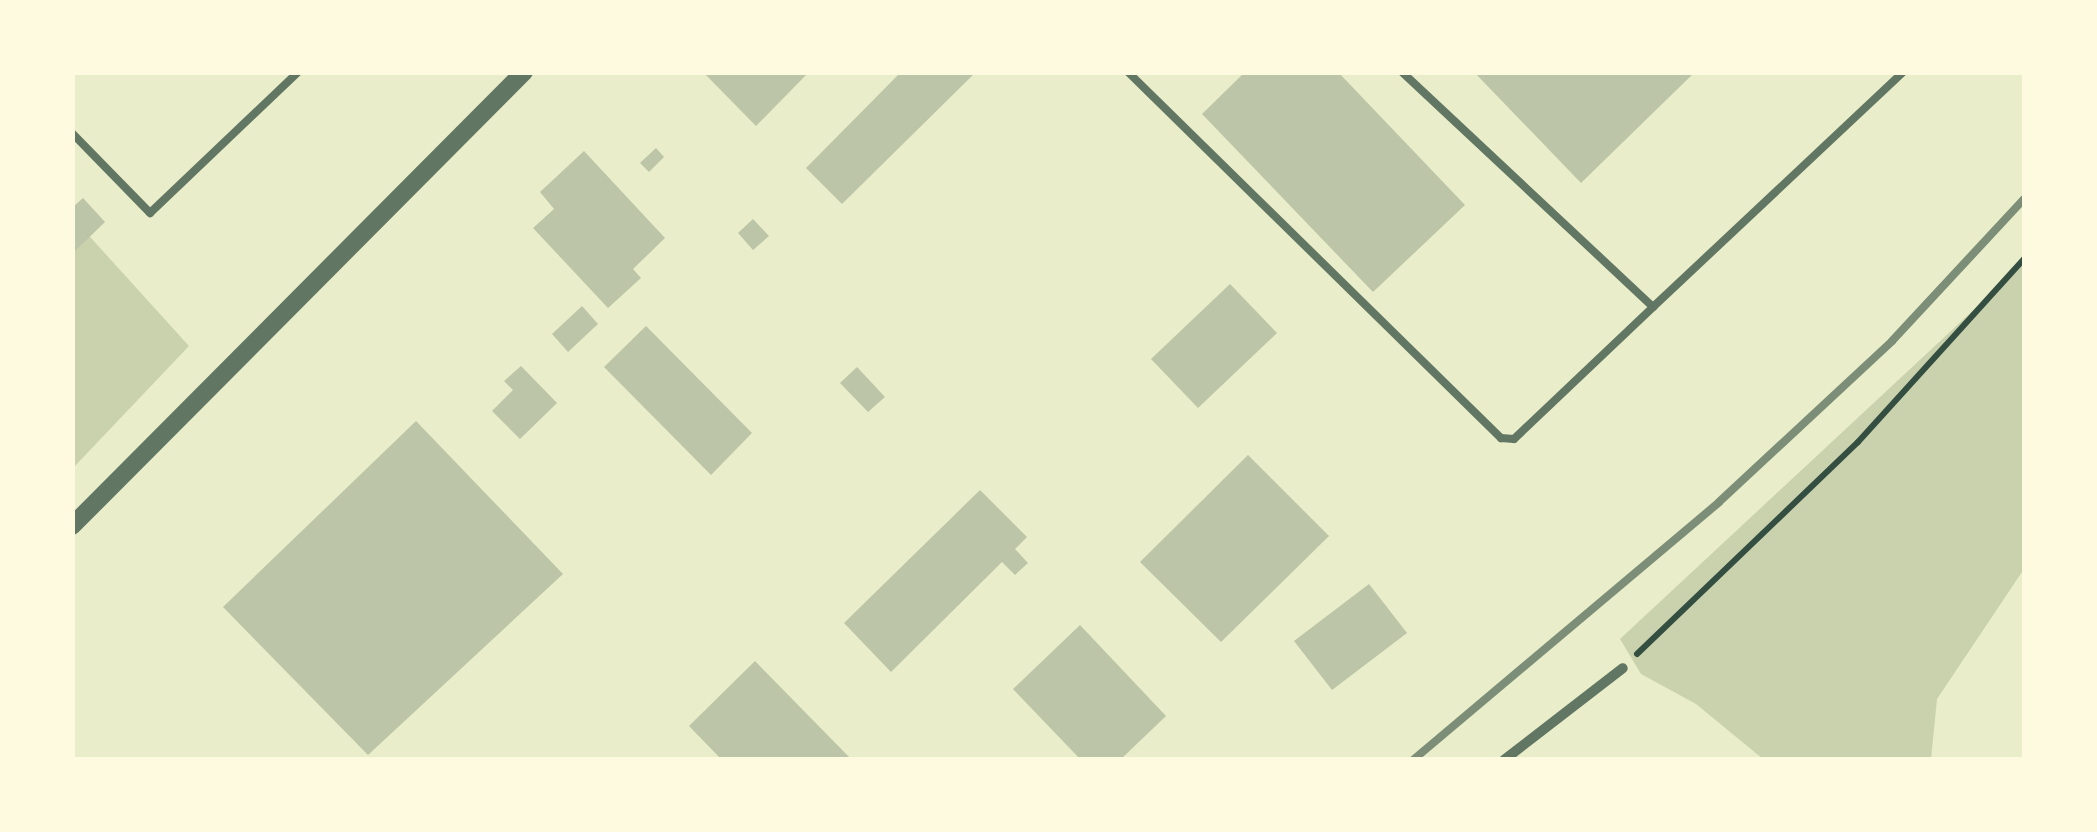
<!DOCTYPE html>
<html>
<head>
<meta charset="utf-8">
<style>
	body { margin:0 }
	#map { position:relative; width:2097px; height:832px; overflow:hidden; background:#e9edc9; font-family:"Exo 2",sans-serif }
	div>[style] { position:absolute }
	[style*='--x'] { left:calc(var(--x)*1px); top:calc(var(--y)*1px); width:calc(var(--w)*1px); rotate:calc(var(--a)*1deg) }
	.green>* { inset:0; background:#cad2ad }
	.building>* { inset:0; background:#bcc5a7 }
	.path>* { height:6px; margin:-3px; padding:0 3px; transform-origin:3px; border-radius:3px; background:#344e41 }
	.service>* { height:8px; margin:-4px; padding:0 4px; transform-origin:4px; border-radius:4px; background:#617663 }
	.minor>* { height:10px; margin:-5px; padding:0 5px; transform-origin:5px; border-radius:5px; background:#617663 }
	.tertiary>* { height:18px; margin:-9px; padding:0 9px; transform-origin:9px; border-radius:9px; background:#617663 }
	.rail>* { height:8px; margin:-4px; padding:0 4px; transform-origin:4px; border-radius:4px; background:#7c8e77 }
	span { translate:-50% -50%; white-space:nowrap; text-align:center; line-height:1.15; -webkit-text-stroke:9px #fefae0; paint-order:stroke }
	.frame { position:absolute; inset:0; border:75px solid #fefae0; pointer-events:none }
</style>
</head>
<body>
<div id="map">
	<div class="green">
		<i style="clip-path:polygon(72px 217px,189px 346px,73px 468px,72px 468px)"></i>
		<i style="clip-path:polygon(2024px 263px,2024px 569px,1937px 699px,1931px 759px,1763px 759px,1696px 704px,1641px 674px,1620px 639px)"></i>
	</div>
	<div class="building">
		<i style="clip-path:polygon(703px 72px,809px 72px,756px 126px)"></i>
		<i style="clip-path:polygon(901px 72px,976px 72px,842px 204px,806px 168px)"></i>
		<i style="clip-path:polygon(1245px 72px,1338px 72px,1465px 205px,1373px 292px,1202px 114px)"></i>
		<i style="clip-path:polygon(1474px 72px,1695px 72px,1581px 183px)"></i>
		<i style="clip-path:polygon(656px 148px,664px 157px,649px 172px,640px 163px)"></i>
		<i style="clip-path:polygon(584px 151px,665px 238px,633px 269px,641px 278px,608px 308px,533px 228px,554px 209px,540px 192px)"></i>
		<i style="clip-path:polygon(83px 198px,105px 222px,72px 254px,72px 208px)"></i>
		<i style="clip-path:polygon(753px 219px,769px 236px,753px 250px,738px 233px)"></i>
		<i style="clip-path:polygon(1230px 284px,1277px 333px,1198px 408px,1151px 359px)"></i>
		<i style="clip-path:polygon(582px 306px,598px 324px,568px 352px,552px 334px)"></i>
		<i style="clip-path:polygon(646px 326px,752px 433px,711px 475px,604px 367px)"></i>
		<i style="clip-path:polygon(521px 366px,557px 403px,520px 439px,492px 411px,513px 390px,504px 381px)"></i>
		<i style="clip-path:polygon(857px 367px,885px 397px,868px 412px,840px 383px)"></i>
		<i style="clip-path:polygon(416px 421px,563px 574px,368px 755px,223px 607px)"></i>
		<i style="clip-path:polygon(1248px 455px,1329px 536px,1221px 642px,1140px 562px)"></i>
		<i style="clip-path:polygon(980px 490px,1027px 537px,1015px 549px,1028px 563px,1015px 575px,1002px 562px,891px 672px,844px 623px)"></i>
		<i style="clip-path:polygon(1369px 584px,1407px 633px,1332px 690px,1294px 641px)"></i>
		<i style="clip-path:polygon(1080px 625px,1166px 716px,1120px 760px,1081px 760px,1013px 689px)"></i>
		<i style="clip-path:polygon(755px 661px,852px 760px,722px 760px,689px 726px)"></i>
	</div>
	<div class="path">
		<i style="--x:1637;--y:654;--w:306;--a:-43.8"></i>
		<i style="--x:1858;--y:442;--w:247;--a:-47.8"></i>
	</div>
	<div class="service">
		<i style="--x:1128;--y:72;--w:523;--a:44.46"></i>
		<i style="--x:1501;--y:438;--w:13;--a:4"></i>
		<i style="--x:1514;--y:439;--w:192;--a:-43.5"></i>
		<i style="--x:1402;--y:72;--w:344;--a:43.1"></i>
		<i style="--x:1653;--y:307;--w:343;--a:-43.2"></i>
		<i style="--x:72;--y:133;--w:112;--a:45.7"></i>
		<i style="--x:150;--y:213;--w:204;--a:-43.6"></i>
	</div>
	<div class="minor">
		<i style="--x:1504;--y:760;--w:150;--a:-37.7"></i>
	</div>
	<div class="tertiary">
		<i style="--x:72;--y:526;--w:641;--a:-45.13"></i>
	</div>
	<div class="rail">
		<i style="--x:1413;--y:760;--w:400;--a:-40.1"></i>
		<i style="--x:1719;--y:502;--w:236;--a:-42.9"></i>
		<i style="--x:1892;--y:341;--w:194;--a:-47.1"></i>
	</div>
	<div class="frame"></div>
</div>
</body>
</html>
